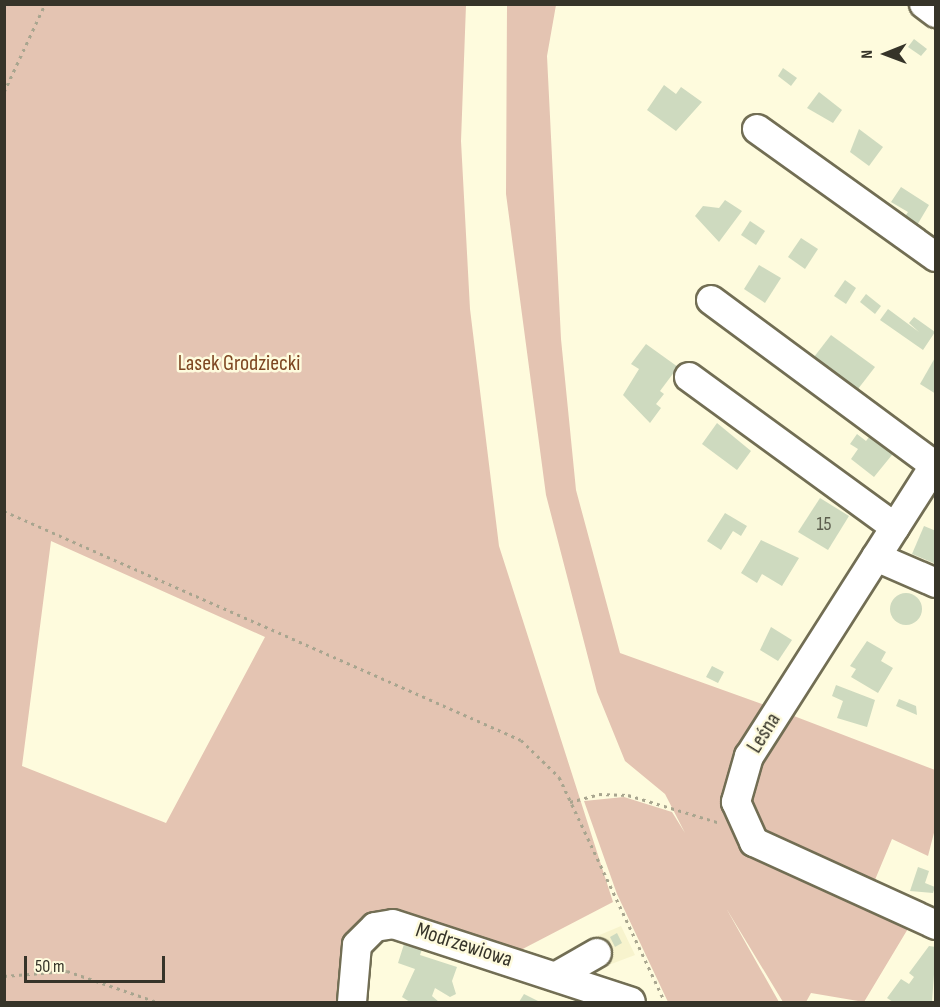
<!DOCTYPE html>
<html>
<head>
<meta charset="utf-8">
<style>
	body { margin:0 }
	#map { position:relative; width:940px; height:1007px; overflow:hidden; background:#fefbdd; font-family:"Sofia Sans Condensed",sans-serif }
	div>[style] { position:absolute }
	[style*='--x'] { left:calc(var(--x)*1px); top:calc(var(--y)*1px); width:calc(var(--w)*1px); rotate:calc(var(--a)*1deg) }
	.built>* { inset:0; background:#f7f3cd }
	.green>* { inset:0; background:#e4c4b2 }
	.building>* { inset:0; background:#cedabf }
	.round { border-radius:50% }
	.path>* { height:3px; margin-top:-1.5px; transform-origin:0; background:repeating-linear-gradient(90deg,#a8a58f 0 3px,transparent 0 7.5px) }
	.roads { filter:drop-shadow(2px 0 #726e54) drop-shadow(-2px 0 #726e54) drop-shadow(0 2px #726e54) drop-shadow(0 -2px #726e54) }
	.minor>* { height:28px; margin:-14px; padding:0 14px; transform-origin:14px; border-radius:14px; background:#fff }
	span { translate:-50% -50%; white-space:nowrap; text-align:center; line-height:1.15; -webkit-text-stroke:5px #fefbdd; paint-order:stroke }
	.number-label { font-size:20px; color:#5c5e4e }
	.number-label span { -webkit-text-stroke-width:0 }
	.park-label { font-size:22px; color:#7d4520 }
	.street-label { font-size:22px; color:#363429 }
	.frame { position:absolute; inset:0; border:6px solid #363429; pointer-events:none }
	.north { position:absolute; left:856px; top:24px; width:60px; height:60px; -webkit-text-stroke:4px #fefbdd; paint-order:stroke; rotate:269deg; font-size:16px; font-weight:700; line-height:24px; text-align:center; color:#363429 }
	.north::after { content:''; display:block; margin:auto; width:21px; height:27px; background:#363429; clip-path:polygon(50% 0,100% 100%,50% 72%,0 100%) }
	.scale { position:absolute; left:24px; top:956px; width:141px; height:27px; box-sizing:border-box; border:3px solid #363429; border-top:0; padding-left:8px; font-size:18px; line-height:21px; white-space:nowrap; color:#363429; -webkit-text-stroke:4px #fefbdd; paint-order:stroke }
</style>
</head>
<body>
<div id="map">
	<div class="built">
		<i style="clip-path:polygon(621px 926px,635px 955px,606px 966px,590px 939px)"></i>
	</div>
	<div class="green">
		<i style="clip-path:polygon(evenodd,5px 5px,466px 5px,461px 141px,470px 309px,499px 546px,613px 902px,513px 954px,373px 917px,342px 1002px,5px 1002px,5px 5px,51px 541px,265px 637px,166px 823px,22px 766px,51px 541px)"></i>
		<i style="clip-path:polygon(507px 5px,556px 5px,547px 56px,561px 339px,576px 490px,620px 653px,773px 708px,731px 812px,912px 922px,864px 1002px,811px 993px,806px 1002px,783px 1002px,726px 908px,779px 1002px,668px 1002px,617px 894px,584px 801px,624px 797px,672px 812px,685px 833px,665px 794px,625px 761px,597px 692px,546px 495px,506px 194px)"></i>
		<i style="clip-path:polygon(786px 713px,935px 770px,935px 829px,928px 856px,892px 839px,872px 887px,756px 832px,748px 794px,760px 755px)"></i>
	</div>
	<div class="building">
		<i style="clip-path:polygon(914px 39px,927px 49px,921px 56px,908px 47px)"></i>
		<i style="clip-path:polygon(783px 68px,797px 78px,791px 86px,778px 76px)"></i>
		<i style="clip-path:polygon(664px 85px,676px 94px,681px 87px,702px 102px,676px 131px,647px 110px)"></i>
		<i style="clip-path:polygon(819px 92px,842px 110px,833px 123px,807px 108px)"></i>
		<i style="clip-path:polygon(859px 129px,883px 147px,869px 166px,850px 152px)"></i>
		<i style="clip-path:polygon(901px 187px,929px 205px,913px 232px,900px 224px,908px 212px,891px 202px)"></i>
		<i style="clip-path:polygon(725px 200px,742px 211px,719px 242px,695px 216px,703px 206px,719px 208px)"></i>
		<i style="clip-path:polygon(750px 221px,765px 231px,756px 245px,741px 235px)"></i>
		<i style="clip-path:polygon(801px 238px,818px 249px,805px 269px,788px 257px)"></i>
		<i style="clip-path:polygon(759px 265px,781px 278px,765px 303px,744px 289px)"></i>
		<i style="clip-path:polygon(845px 280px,856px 288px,846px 304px,834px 296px)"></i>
		<i style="clip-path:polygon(866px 294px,881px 306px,875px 314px,860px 302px)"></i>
		<i style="clip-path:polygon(888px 309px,919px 332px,909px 323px,914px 317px,935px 332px,923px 350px,880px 320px)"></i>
		<i style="clip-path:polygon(831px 335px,875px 367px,858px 389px,814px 357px)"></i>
		<i style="clip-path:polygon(646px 344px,678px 367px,660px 391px,664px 394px,656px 404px,661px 408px,650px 423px,623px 395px,639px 369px,631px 364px)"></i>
		<i style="clip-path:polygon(936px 356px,936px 394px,920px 384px)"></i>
		<i style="clip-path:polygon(717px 423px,751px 451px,737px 470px,702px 444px)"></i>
		<i style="clip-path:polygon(873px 432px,896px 450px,874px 477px,851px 459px,858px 449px,850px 444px,857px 434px,866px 441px)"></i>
		<i style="clip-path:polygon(820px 498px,849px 516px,828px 550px,798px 532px)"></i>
		<i style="clip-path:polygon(725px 513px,747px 526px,741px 536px,733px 531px,721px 550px,707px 541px)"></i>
		<i style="clip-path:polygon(924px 526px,936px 531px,936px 564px,912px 554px)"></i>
		<i style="clip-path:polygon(761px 540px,799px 558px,782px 586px,762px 574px,757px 583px,741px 573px)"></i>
		<i class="round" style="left:890px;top:593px;width:32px;height:32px"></i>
		<i style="clip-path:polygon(771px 627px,792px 640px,778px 661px,760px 650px)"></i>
		<i style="clip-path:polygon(867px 641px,886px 652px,881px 661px,893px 668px,878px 693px,851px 677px,856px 669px,850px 666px)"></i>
		<i style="clip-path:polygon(712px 666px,724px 672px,718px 683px,706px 677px)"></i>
		<i style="clip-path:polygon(836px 685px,875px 700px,867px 727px,837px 718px,843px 701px,832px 696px)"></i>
		<i style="clip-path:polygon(899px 699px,916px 706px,917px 715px,896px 706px)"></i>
		<i style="clip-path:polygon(918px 867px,929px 871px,925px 883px,935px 887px,933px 893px,910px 891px)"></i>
		<i style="clip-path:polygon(617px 933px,622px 943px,615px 947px,610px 937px)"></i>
		<i style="clip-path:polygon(405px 941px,423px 946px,420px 955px,457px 967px,452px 981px,456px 994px,450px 997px,435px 988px,432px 996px,439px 1002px,410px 1002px,402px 997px,415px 969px,398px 963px)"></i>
		<i style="clip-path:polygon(929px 946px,936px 947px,932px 1002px,893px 1002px,887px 998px,901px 979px,909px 984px,914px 977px,909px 973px)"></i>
		<i style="clip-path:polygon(524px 994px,540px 1002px,519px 1002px)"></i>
	</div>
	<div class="path">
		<i style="--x:4;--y:92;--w:97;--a:-65"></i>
		<i style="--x:4;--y:511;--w:565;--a:23.89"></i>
		<i style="--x:521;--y:740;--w:53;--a:44.2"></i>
		<i style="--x:559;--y:777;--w:249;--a:64.8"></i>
		<i style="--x:570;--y:802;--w:30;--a:-15"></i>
		<i style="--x:599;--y:794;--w:29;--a:2"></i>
		<i style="--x:628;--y:795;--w:96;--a:16.9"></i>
		<i style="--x:4;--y:976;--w:63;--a:-4.5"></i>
		<i style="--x:67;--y:971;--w:95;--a:19"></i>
	</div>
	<div class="roads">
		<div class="minor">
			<i style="--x:924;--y:4;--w:15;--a:37"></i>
			<i style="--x:757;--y:129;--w:220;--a:35.6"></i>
			<i style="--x:711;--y:300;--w:277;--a:36.5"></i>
			<i style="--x:689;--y:377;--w:255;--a:36.1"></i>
			<i style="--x:936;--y:463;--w:348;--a:122.5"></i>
			<i style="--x:749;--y:756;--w:48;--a:105.8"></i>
			<i style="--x:736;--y:802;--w:44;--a:65.8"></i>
			<i style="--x:754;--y:842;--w:200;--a:24.5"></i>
			<i style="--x:876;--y:557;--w:65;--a:23.4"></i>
			<i style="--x:557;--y:976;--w:46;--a:-29.9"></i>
			<i style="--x:352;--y:1002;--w:57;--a:-85"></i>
			<i style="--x:357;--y:945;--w:25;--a:-45"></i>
			<i style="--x:375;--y:927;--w:18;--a:-9"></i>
			<i style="--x:393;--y:924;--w:250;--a:18.1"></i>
		</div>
	</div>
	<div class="number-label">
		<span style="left:824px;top:524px">15</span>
	</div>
	<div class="park-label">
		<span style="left:239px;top:364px">Lasek Grodziecki</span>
	</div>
	<div class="street-label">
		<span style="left:764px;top:733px;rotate:-58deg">Leśna</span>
		<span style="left:464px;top:945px;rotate:18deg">Modrzewiowa</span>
	</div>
	<div class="frame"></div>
	<div class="north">N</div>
	<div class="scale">50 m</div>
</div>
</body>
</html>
